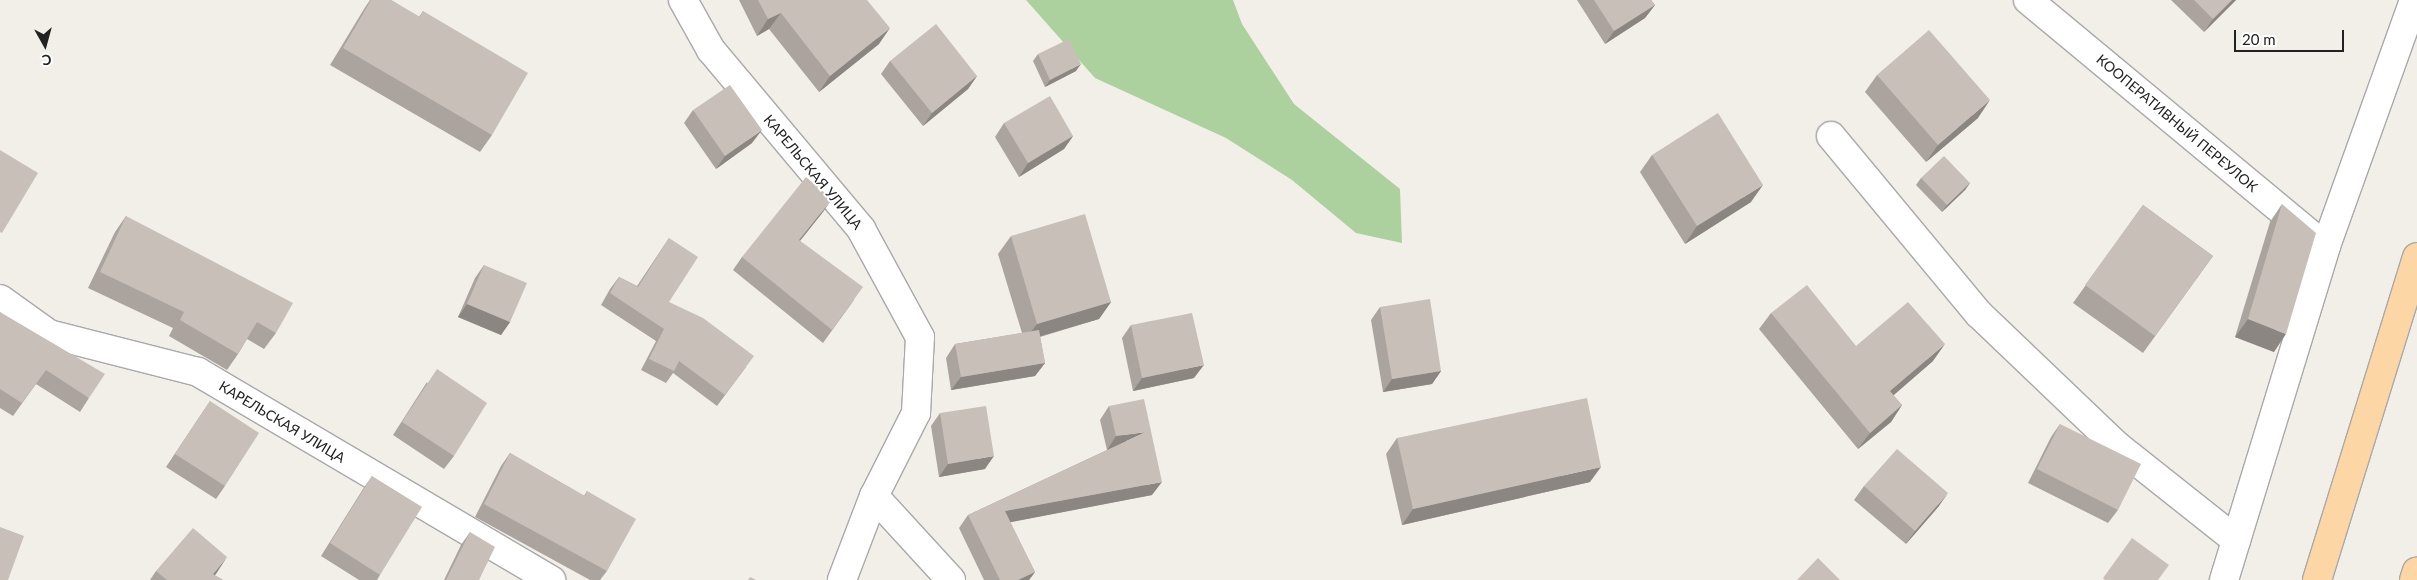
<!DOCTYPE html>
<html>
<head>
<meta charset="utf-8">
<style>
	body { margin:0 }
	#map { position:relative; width:2417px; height:580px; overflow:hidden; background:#f2efe9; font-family:Lato,sans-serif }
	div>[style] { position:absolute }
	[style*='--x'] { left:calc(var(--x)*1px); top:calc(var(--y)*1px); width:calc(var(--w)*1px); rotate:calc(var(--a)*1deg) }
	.forest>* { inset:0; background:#add19e }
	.roads { filter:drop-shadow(1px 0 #a9a9a9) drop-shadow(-1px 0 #a9a9a9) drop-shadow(0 1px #a9a9a9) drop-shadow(0 -1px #a9a9a9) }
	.minor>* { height:28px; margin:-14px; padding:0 14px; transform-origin:14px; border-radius:14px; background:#fff }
	.major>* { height:28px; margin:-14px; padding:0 14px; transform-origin:14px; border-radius:14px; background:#fcd6a4 }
	.wall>* { inset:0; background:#aba49e }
	.shaded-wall>* { inset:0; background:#8b8681 }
	.building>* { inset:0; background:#c7bfb8 }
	span { translate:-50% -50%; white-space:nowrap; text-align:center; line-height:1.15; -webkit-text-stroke:4px #fff; paint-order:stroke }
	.street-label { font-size:14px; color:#222 }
	.north { position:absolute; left:20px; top:20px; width:50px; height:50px; -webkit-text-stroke:4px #fff; paint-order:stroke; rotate:173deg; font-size:14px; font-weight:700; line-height:20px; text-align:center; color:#222 }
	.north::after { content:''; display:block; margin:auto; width:18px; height:22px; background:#222; clip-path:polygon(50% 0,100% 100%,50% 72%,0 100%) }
	.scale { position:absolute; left:2234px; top:30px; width:110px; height:22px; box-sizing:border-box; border:2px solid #222; border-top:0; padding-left:6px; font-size:15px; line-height:18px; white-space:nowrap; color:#222; -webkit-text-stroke:4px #fff; paint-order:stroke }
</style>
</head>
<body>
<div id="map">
	<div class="forest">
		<i style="clip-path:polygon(1026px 0,1233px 0,1242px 24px,1294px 104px,1400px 189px,1402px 243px,1356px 233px,1292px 180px,1226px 138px,1095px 78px)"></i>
	</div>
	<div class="roads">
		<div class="minor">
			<i style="--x:683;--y:0;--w:57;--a:60.8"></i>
			<i style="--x:711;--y:50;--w:234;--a:50"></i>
			<i style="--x:861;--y:229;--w:123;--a:61.4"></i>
			<i style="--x:920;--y:337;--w:76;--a:93"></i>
			<i style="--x:916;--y:413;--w:93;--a:116.8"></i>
			<i style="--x:874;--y:496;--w:90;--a:110.9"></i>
			<i style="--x:2028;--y:0;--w:365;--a:39.7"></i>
			<i style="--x:1831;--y:136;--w:231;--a:50.3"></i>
			<i style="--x:1979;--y:314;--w:190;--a:43.7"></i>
			<i style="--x:2116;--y:445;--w:153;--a:38.4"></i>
			<i style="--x:0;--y:299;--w:60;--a:35.5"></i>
			<i style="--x:49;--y:334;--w:154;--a:14.3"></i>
			<i style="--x:198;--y:372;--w:410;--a:30.5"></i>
			<i style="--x:874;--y:496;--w:114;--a:47.5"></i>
			<i style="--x:2224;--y:580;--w:349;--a:-73"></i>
			<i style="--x:2326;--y:246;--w:261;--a:-70.3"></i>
		</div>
		<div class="major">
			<i style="--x:2317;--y:580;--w:338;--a:-72.8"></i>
			<i style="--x:2414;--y:580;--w:9;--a:-72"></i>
		</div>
	</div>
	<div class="wall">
		<i style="clip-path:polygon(370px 0,391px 0,419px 17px,423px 11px,492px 135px,480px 152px,330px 65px,364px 9px)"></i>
		<i style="clip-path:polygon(739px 0,867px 0,879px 44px,819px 92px,769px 29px,757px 36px)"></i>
		<i style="clip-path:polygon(1577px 0,1651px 0,1655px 5px,1645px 18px,1605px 44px)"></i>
		<i style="clip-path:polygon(2171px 0,2236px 0,2204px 32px)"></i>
		<i style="clip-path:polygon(1038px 54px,1076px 71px,1045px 87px,1033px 61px)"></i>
		<i style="clip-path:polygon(890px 61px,977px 76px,968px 89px,923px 126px,881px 74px)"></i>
		<i style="clip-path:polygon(1877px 75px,1978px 118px,1926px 162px,1865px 92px)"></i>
		<i style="clip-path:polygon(693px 110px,752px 143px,716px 169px,684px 123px)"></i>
		<i style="clip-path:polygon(1004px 123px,1073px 136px,1064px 149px,1019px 177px,995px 137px)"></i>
		<i style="clip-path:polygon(1652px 155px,1751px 202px,1685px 244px,1640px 172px)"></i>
		<i style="clip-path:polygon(1921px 178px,1970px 183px,1965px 190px,1942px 212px,1916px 185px)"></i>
		<i style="clip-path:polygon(2282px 204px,2274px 352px,2235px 337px,2270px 222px)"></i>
		<i style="clip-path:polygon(2143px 205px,2213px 256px,2143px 353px,2073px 303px)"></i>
		<i style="clip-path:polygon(823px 212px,800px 241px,854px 300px,823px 343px,733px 270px,742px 257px)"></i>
		<i style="clip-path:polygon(126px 216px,276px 333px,264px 349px,247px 339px,238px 354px,227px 370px,169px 336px,173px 328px,88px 288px,115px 232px)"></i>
		<i style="clip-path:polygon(1011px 236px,1111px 302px,1099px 319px,1040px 337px,1045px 363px,1035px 376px,951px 390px,946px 358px,955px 344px,1022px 333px,998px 254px)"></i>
		<i style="clip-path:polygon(669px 238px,669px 302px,746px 367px,717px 406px,673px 373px,666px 383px,641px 370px,656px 341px,601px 305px,610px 289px,619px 277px,637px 286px)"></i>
		<i style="clip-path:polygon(484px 265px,510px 322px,501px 335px,458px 317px,475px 278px)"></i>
		<i style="clip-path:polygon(1380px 307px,1441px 371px,1432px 384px,1383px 392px,1371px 320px)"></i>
		<i style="clip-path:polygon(0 312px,89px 398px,80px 412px,36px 384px,13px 416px,0 408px)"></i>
		<i style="clip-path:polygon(1771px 313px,1856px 346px,1933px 361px,1893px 395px,1902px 405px,1891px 422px,1858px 449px,1759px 329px)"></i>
		<i style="clip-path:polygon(1131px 325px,1194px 378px,1133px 391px,1122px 338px)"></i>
		<i style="clip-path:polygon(427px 382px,454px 456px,444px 469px,393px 435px)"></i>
		<i style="clip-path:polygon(210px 401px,225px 486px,216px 499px,166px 467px)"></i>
		<i style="clip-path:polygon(1109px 406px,1152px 495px,1010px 522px,1035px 572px,1029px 580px,984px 580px,959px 528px,968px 515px,1107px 450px,1100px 420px)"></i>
		<i style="clip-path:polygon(940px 413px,985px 469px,939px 477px,931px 426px)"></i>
		<i style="clip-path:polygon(2060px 424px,2118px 510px,2108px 523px,2028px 483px,2051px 437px)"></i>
		<i style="clip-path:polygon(1397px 438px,1590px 482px,1402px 525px,1386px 454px)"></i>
		<i style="clip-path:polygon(510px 453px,584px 496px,587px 491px,607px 571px,600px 580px,590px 580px,475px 517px,501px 466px)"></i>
		<i style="clip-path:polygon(372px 476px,380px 575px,377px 580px,359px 580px,321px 556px,363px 489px)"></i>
		<i style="clip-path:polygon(1864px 486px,1939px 506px,1906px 544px,1854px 500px)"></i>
		<i style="clip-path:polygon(470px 532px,479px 580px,444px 580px,461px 545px)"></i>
		<i style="clip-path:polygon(156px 571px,214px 575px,223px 580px,150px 580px)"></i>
	</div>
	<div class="shaded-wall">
		<i style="clip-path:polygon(2232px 0,2236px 0,2204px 32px,2213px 19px)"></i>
		<i style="clip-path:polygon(1655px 5px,1645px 18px,1605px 44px,1614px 31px)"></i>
		<i style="clip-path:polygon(781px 13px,769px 29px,757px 36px,768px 19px)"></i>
		<i style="clip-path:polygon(890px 28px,879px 44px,819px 92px,830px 76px)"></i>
		<i style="clip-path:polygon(1081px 64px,1076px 71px,1045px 87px,1050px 80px)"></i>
		<i style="clip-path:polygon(977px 76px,968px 89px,923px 126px,932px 113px)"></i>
		<i style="clip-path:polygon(1990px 100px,1978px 118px,1926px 162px,1938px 145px)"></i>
		<i style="clip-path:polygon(762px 130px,752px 143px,716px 169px,725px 156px)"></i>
		<i style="clip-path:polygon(1073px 136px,1064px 149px,1019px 177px,1028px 163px)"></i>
		<i style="clip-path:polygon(1970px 183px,1965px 190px,1942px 212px,1947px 205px)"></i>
		<i style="clip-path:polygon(1763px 185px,1751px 202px,1685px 244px,1697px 226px)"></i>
		<i style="clip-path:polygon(832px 199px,823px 212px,790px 253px,799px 240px)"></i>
		<i style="clip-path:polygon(1111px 302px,1099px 319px,1024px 341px,1037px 324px)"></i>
		<i style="clip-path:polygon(467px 304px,510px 322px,501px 335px,458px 317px)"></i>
		<i style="clip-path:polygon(2248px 319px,2286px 334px,2274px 352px,2235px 337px)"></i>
		<i style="clip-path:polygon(1945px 344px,1933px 361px,1879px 408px,1890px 391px)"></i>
		<i style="clip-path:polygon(1045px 363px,1035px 376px,951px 390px,961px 377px)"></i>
		<i style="clip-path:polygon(1204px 365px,1194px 378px,1133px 391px,1142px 378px)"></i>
		<i style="clip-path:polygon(1441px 371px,1432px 384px,1383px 392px,1392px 379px)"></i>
		<i style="clip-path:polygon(1902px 405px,1891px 422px,1858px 449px,1870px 433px)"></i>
		<i style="clip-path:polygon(1146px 432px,1107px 450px,1116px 436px)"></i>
		<i style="clip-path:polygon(994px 456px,985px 469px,939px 477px,948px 464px)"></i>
		<i style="clip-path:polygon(1601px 467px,1590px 482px,1402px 525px,1413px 509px)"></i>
		<i style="clip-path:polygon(1162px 482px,1152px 495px,996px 525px,1005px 511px)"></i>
		<i style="clip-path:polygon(1948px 493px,1939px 506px,1906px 544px,1915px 531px)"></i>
		<i style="clip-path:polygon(227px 557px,216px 574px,210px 580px,213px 574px)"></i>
		<i style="clip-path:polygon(1035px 572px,1029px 580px,1018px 580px)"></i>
	</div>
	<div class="building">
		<i style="clip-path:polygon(371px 0,391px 0,420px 17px,423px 11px,528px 73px,492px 135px,343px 48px)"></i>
		<i style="clip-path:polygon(758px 0,867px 0,890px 28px,830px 76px,781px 13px,768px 19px)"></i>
		<i style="clip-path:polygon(1594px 0,1651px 0,1655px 5px,1614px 31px)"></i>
		<i style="clip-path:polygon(2194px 0,2232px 0,2213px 19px)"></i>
		<i style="clip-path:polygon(936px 24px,977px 76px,932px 113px,890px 61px)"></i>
		<i style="clip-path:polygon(1929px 30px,1990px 100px,1938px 145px,1877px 75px)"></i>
		<i style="clip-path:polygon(1069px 39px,1081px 64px,1050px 80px,1038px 54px)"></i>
		<i style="clip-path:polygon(730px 85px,762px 130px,725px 156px,693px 110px)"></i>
		<i style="clip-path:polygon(1050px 96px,1073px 136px,1028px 163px,1004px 123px)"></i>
		<i style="clip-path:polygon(1718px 113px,1763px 185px,1697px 226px,1652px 155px)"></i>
		<i style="clip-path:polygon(0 150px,38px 173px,2px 233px,0 232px)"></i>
		<i style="clip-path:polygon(1944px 156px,1970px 183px,1947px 205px,1921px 178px)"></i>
		<i style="clip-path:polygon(806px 177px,832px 199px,799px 240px,863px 287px,832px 330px,742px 257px)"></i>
		<i style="clip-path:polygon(2282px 204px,2316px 233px,2286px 334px,2248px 319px)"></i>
		<i style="clip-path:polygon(2143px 205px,2213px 256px,2155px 336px,2085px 285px)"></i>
		<i style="clip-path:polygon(1085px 214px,1111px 302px,1037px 324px,1011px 236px)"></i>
		<i style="clip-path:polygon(126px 216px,293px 303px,276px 333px,257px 322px,238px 354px,180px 320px,184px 312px,100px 272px)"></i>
		<i style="clip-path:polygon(669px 238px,698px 257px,669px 302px,703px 318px,754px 356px,725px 395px,679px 361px,674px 371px,649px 359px,664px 329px,610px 293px,619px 277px,638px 287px)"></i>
		<i style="clip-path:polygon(484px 265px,527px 283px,510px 322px,467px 304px)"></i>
		<i style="clip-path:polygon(1807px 285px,1856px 346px,1908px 302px,1945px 344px,1890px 391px,1902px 405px,1870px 433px,1771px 313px)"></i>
		<i style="clip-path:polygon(1430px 299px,1441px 371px,1392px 379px,1380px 307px)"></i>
		<i style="clip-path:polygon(0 312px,105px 374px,89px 398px,46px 370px,22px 403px,0 389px)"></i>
		<i style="clip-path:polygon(1192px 313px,1204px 365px,1142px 378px,1131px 325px)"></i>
		<i style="clip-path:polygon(1039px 330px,1045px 363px,961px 377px,955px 344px)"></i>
		<i style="clip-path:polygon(437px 369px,487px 403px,454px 456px,402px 422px)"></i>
		<i style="clip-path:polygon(1587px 398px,1601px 467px,1413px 509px,1397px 438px)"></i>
		<i style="clip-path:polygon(1144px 399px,1162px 482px,1005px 511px,1035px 572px,1018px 580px,1000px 580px,968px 515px,1146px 432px,1116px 436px,1109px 406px)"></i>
		<i style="clip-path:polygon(210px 401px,259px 433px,225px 486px,175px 454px)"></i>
		<i style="clip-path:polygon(986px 406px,994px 456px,948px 464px,940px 413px)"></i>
		<i style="clip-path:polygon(2060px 424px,2141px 464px,2118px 510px,2037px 469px)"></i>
		<i style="clip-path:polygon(1897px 449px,1948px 493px,1915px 531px,1864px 486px)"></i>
		<i style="clip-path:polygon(510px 453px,585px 496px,587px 491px,636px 519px,607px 571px,484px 504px)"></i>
		<i style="clip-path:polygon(372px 476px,422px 507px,380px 575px,330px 543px)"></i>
		<i style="clip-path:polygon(0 527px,24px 536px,8px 580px,0 580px)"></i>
		<i style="clip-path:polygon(193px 528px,227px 557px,213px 574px,223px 580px,167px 580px,156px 571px)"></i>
		<i style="clip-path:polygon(470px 532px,495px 547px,479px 580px,446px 580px)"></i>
		<i style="clip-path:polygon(2132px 538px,2169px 565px,2158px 580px,2105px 580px,2103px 578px)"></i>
		<i style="clip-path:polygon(1818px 558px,1840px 580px,1797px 580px)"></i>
		<i style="clip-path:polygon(750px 577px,756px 580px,748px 580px)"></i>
	</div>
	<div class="street-label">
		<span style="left:2177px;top:123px;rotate:40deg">КООПЕРАТИВНЫЙ ПЕРЕУЛОК</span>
		<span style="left:813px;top:172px;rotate:50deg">КАРЕЛЬСКАЯ УЛИЦА</span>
		<span style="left:282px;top:422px;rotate:31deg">КАРЕЛЬСКАЯ УЛИЦА</span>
	</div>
	<div class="north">С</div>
	<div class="scale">20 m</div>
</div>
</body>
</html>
